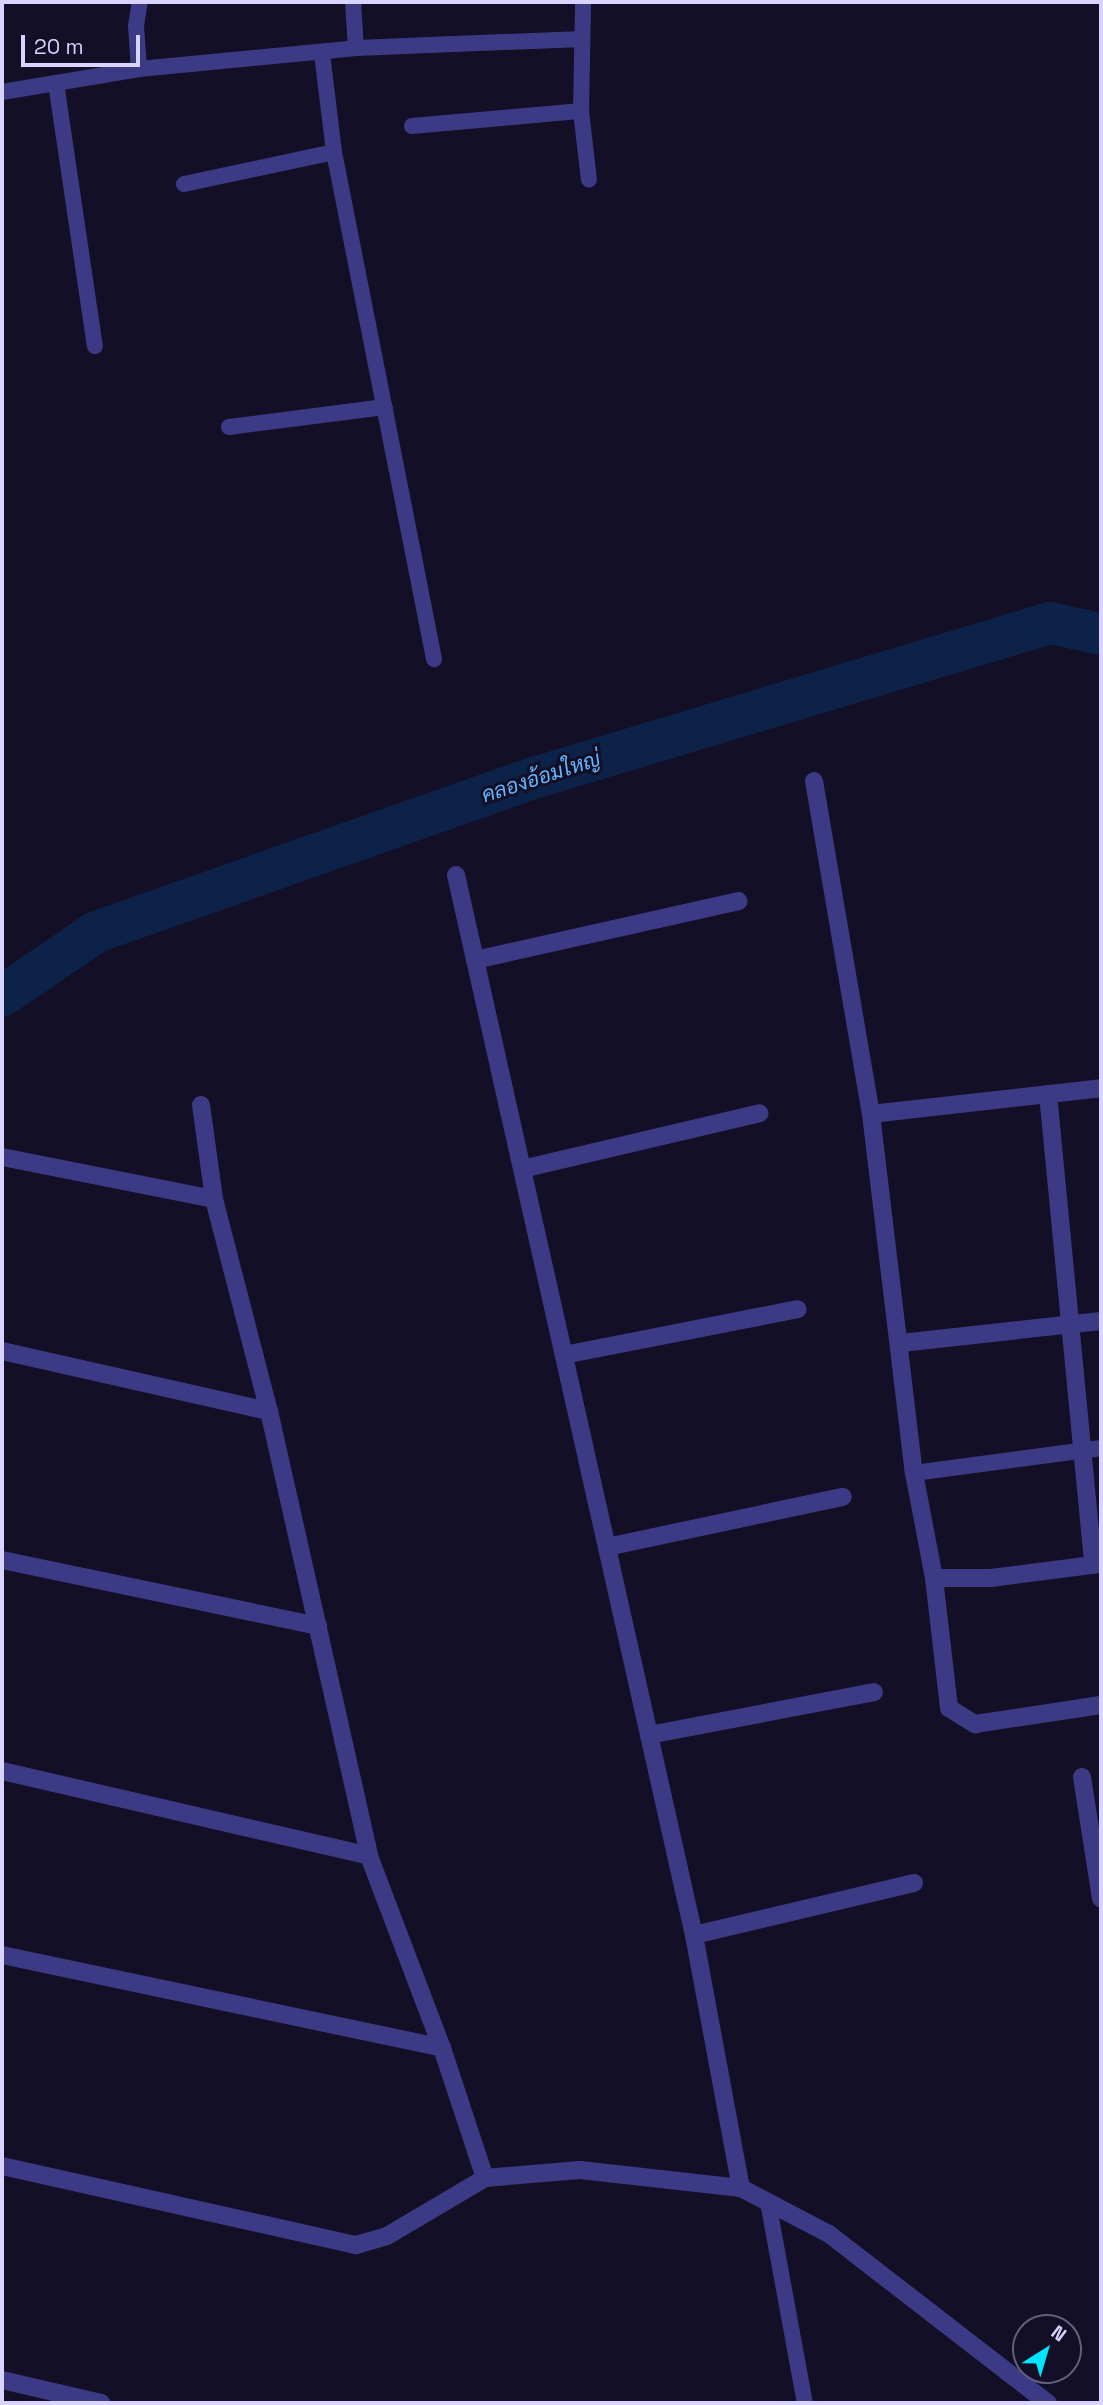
<!DOCTYPE html>
<html>
<head>
<meta charset="utf-8">
<style>
	body { margin:0 }
	#map { position:relative; width:1103px; height:2405px; overflow:hidden; background:#130f26; font-family:"Space Grotesk",Sarabun,sans-serif }
	div>[style] { position:absolute }
	[style*='--x'] { left:calc(var(--x)*1px); top:calc(var(--y)*1px); width:calc(var(--w)*1px); rotate:calc(var(--a)*1deg) }
	.canal>* { height:42px; margin:-21px; padding:0 21px; transform-origin:21px; border-radius:21px; background:#0c2248 }
	.service>* { height:16px; margin:-8px; padding:0 8px; transform-origin:8px; border-radius:8px; background:#3d3a85 }
	.minor>* { height:18px; margin:-9px; padding:0 9px; transform-origin:9px; border-radius:9px; background:#3d3a85 }
	span { translate:-50% -50%; white-space:nowrap; text-align:center; line-height:1.15; -webkit-text-stroke:6px #130f26; paint-order:stroke }
	.water-label { font-size:21px; color:#62b6ff; font-style:italic }
	.frame { position:absolute; inset:0; border:4px solid #d9d4ff; pointer-events:none }
	.north { position:absolute; left:1012px; top:2314px; width:70px; height:70px; box-sizing:border-box; background:#130f26; border:2px solid #625e7d; border-radius:50%; rotate:37deg; font-size:19px; font-weight:700; line-height:28px; text-align:center; color:#d9d4ff }
	.north::after { content:''; display:block; margin:auto; width:24px; height:32px; background:#00e5ff; clip-path:polygon(50% 0,100% 100%,50% 72%,0 100%) }
	.scale { position:absolute; left:21px; top:35px; width:119px; height:32px; box-sizing:border-box; border:4px solid #d9d4ff; border-top:0; padding-left:9px; font-size:21px; line-height:24px; white-space:nowrap; color:#d9d4ff; -webkit-text-stroke:5px #130f26; paint-order:stroke }
</style>
</head>
<body>
<div id="map">
	<div class="canal">
		<i style="--x:2;--y:996;--w:114;--a:-34.2"></i>
		<i style="--x:96;--y:932;--w:467;--a:-19.4"></i>
		<i style="--x:537;--y:777;--w:536;--a:-16.71"></i>
		<i style="--x:1050;--y:623;--w:52;--a:12.2"></i>
	</div>
	<div class="service">
		<i style="--x:353;--y:2;--w:46;--a:86.3"></i>
		<i style="--x:322;--y:54;--w:99;--a:83"></i>
		<i style="--x:334;--y:152;--w:517;--a:78.84"></i>
		<i style="--x:139;--y:69;--w:43;--a:-94"></i>
		<i style="--x:136;--y:26;--w:24;--a:-81"></i>
		<i style="--x:56;--y:83;--w:266;--a:81.6"></i>
		<i style="--x:2;--y:92;--w:139;--a:-9.5"></i>
		<i style="--x:139;--y:69;--w:218;--a:-5.5"></i>
		<i style="--x:356;--y:48;--w:226;--a:-2.3"></i>
		<i style="--x:581;--y:111;--w:69;--a:83.4"></i>
		<i style="--x:412;--y:126;--w:170;--a:-5.1"></i>
		<i style="--x:581;--y:111;--w:109;--a:-88.9"></i>
		<i style="--x:184;--y:184;--w:153;--a:-12"></i>
		<i style="--x:229;--y:427;--w:157;--a:-7.3"></i>
		<i style="--x:914;--y:1473;--w:189;--a:-7.6"></i>
		<i style="--x:768;--y:2202;--w:204;--a:79.6"></i>
	</div>
	<div class="minor">
		<i style="--x:814;--y:781;--w:338;--a:80.3"></i>
		<i style="--x:871;--y:1114;--w:362;--a:83.2"></i>
		<i style="--x:914;--y:1473;--w:107;--a:79.2"></i>
		<i style="--x:934;--y:1578;--w:131;--a:83.4"></i>
		<i style="--x:949;--y:1708;--w:31;--a:32"></i>
		<i style="--x:975;--y:1724;--w:127;--a:-8.6"></i>
		<i style="--x:456;--y:875;--w:1086;--a:77.35"></i>
		<i style="--x:694;--y:1935;--w:257;--a:79.5"></i>
		<i style="--x:475;--y:960;--w:270;--a:-12.6"></i>
		<i style="--x:1048;--y:1094;--w:473;--a:84.5"></i>
		<i style="--x:201;--y:1105;--w:95;--a:82.1"></i>
		<i style="--x:871;--y:1114;--w:231;--a:-6.4"></i>
		<i style="--x:2;--y:1157;--w:216;--a:11.2"></i>
		<i style="--x:214;--y:1199;--w:219;--a:75.5"></i>
		<i style="--x:269;--y:1411;--w:456;--a:77.3"></i>
		<i style="--x:369;--y:1856;--w:205;--a:69.2"></i>
		<i style="--x:442;--y:2048;--w:137;--a:71.7"></i>
		<i style="--x:522;--y:1169;--w:244;--a:-13.2"></i>
		<i style="--x:901;--y:1343;--w:201;--a:-6.3"></i>
		<i style="--x:2;--y:1351;--w:274;--a:12.7"></i>
		<i style="--x:564;--y:1355;--w:238;--a:-11.1"></i>
		<i style="--x:607;--y:1547;--w:241;--a:-12"></i>
		<i style="--x:2;--y:1560;--w:323;--a:11.8"></i>
		<i style="--x:934;--y:1578;--w:57;--a:0"></i>
		<i style="--x:991;--y:1578;--w:111;--a:-7.3"></i>
		<i style="--x:649;--y:1735;--w:229;--a:-10.8"></i>
		<i style="--x:2;--y:1771;--w:377;--a:13"></i>
		<i style="--x:1082;--y:1777;--w:123;--a:81.1"></i>
		<i style="--x:694;--y:1935;--w:226;--a:-13.3"></i>
		<i style="--x:2;--y:1955;--w:450;--a:11.9"></i>
		<i style="--x:2;--y:2166;--w:363;--a:12.6"></i>
		<i style="--x:356;--y:2245;--w:32;--a:-16"></i>
		<i style="--x:387;--y:2236;--w:114;--a:-30.6"></i>
		<i style="--x:485;--y:2178;--w:95;--a:-4.8"></i>
		<i style="--x:580;--y:2170;--w:162;--a:6.4"></i>
		<i style="--x:741;--y:2188;--w:99;--a:27.6"></i>
		<i style="--x:829;--y:2234;--w:277;--a:37.7"></i>
		<i style="--x:2;--y:2380;--w:102;--a:13.1"></i>
	</div>
	<div class="water-label">
		<span style="left:541px;top:777px;rotate:-18deg">คลองอ้อมใหญ่</span>
	</div>
	<div class="frame"></div>
	<div class="north">N</div>
	<div class="scale">20 m</div>
</div>
</body>
</html>
